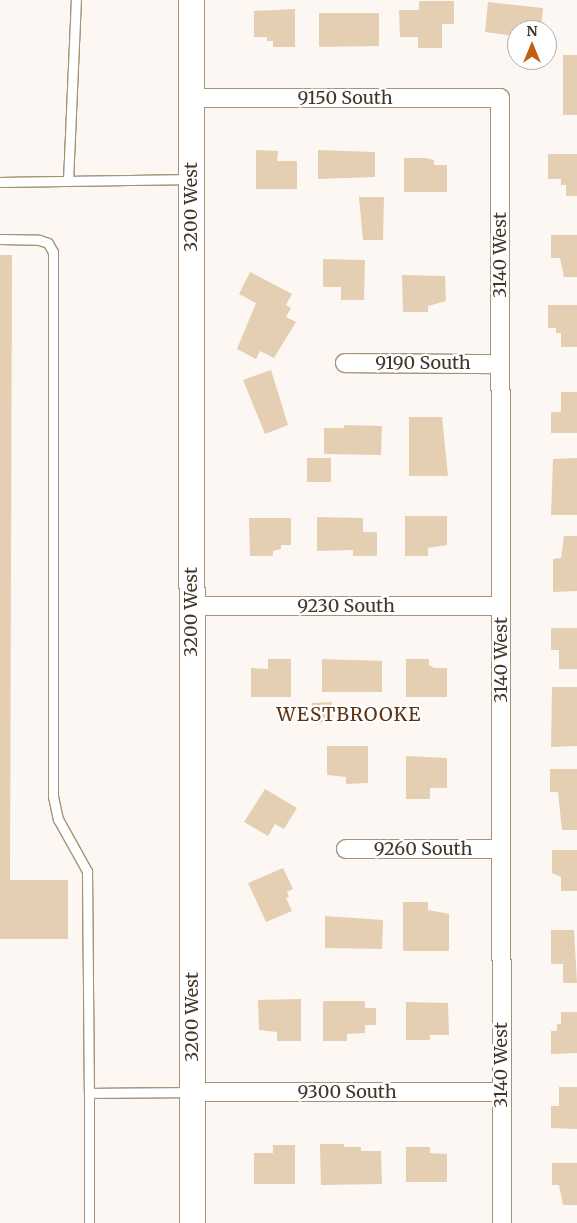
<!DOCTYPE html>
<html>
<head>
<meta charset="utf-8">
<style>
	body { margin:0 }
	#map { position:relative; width:577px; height:1223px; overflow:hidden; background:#fcf7f2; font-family:Merriweather,serif }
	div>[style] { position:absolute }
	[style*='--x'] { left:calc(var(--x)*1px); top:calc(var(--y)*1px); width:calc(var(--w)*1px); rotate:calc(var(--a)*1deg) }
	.building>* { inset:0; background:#e4cfb2 }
	.roads { filter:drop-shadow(1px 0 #a69277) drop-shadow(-1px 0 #a69277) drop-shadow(0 1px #a69277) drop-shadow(0 -1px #a69277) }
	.lane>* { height:9px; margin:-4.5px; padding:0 4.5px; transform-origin:4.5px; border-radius:4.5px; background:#fff }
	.street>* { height:18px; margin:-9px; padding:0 9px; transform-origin:9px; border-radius:9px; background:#fff }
	.secondary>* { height:25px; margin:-12.5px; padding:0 12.5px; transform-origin:12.5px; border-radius:12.5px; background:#fff }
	span { translate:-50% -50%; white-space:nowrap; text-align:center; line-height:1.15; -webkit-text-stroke:4.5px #fff; paint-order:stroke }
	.street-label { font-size:18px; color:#40372b }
	.neighbourhood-label { font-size:19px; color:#613213; letter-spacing:1px }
	.north { position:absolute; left:507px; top:20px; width:50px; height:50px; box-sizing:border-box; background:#fff; border:1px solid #b3afaa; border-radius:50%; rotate:0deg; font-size:14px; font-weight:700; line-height:20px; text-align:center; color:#40372b }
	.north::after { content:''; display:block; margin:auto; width:18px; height:22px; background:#bd5f15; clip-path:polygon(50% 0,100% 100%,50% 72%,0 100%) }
</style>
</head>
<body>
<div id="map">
	<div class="building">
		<i style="clip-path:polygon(419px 1px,454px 1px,454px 24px,442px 24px,442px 48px,418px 48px,418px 37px,400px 37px,399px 10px,419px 10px)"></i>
		<i style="clip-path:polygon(488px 2px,543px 8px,541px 30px,517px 30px,517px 36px,485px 32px)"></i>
		<i style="clip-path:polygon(295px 9px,295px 47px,273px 47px,273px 41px,267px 41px,267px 37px,254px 37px,254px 11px)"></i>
		<i style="clip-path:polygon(319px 13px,379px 13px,379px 46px,319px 47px)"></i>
		<i style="clip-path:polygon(563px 55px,577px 55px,577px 115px,563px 115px)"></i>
		<i style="clip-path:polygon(256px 150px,278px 151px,277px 161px,297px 161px,297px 189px,256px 189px)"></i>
		<i style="clip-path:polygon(318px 150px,375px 152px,375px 177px,318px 179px)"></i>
		<i style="clip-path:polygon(548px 154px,577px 154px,577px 196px,566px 196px,566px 185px,561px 185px,561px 179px,548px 179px)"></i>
		<i style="clip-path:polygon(404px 158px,425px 158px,434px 160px,434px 165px,447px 165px,447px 192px,404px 192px)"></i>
		<i style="clip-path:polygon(359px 197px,384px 197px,383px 240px,363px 240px)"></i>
		<i style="clip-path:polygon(551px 235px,577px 235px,577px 277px,564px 277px,560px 258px,551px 258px)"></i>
		<i style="clip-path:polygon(0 255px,12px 255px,10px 880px,68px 880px,68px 939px,0 939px)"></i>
		<i style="clip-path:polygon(323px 259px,365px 260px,364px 300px,341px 300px,341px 287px,323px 287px)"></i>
		<i style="clip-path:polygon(250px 272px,292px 294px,286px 305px,291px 308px,286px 317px,296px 322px,274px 358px,260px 351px,256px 359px,237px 349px,256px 303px,239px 294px)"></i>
		<i style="clip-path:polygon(402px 275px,445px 276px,446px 301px,428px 306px,428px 312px,403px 312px)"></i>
		<i style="clip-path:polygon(548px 305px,577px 305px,577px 347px,561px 347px,561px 333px,556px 333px,556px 328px,548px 328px)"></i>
		<i style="clip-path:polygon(271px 370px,288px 425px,265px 434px,243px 380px)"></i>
		<i style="clip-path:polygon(561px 392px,577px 392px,577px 433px,551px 433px,551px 412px,561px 412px)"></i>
		<i style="clip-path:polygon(409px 417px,442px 417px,448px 476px,409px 476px)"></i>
		<i style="clip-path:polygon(344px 425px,382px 426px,381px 455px,324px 454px,324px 428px,344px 428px)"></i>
		<i style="clip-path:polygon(307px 458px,331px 458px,331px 482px,307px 482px)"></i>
		<i style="clip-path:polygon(577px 458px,577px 515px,551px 515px,553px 459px)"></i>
		<i style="clip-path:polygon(405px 516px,447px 516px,447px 545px,428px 548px,428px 556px,405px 556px)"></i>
		<i style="clip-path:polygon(317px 517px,363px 518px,363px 532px,377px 532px,377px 556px,353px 556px,353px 550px,317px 551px)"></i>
		<i style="clip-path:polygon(249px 518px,291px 518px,291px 545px,281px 545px,281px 549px,273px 551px,273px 556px,250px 556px)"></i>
		<i style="clip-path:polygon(564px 536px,577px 536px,577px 591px,553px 592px,553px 559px,561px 558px)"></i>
		<i style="clip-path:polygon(551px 628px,577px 628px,577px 669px,559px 669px,559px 650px,551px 650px)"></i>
		<i style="clip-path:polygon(268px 659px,291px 659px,291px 697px,251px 697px,251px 668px,268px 669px)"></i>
		<i style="clip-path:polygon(322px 659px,382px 661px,382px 692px,322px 692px)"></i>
		<i style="clip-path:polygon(406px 659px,429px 659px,429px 665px,434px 668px,447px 668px,447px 697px,406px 697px)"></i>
		<i style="clip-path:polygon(552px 687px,577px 687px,577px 746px,551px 747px)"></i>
		<i style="clip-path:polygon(332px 702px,333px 722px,312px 723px,312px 703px)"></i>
		<i style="clip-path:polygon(327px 746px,368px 746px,368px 783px,346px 784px,346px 777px,327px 775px)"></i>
		<i style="clip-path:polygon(406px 756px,447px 758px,447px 788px,430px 788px,430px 799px,406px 799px)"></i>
		<i style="clip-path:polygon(550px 769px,577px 769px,577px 830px,562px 830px,558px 792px,550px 792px)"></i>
		<i style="clip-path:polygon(265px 789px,297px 808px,284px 829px,275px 824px,268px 836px,244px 822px)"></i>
		<i style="clip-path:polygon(552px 850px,577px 850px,577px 891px,561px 891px,561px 877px,552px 873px)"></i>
		<i style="clip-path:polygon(283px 868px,293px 889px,287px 892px,289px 897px,286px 898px,292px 911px,266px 922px,248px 883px)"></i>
		<i style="clip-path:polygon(403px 902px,428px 902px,428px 910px,449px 914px,449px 951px,403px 951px)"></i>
		<i style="clip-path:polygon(325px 916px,383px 920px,382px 949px,325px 948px)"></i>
		<i style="clip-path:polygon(551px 930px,574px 930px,577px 983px,563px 983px,563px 964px,551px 964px)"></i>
		<i style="clip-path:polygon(301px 999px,301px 1041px,277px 1041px,277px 1032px,259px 1030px,258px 1000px)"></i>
		<i style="clip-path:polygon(323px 1001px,365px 1001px,365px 1008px,376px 1008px,376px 1025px,365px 1025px,365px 1033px,347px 1034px,347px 1041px,323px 1041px)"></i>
		<i style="clip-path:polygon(406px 1002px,448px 1003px,449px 1035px,430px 1035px,430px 1040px,406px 1040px)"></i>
		<i style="clip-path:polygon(561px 1012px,577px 1012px,577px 1053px,551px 1054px,551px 1031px,557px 1031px,557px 1024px,561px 1024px)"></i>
		<i style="clip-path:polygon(559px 1087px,577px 1087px,577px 1129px,551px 1128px,551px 1106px,559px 1106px)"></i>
		<i style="clip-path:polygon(320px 1144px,344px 1144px,344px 1147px,361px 1147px,361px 1151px,381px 1151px,382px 1184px,321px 1185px)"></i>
		<i style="clip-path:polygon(273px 1145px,295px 1145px,295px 1184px,254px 1184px,254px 1153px,273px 1153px)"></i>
		<i style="clip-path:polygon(406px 1147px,430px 1147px,430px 1153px,447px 1154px,447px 1182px,406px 1182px)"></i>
		<i style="clip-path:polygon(552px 1163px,577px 1163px,577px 1205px,563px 1205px,559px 1185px,552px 1185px)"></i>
	</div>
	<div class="roads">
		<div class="lane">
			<i style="--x:68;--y:181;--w:181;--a:-87.5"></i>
			<i style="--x:0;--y:182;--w:190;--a:-0.9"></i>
			<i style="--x:0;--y:239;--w:39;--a:1"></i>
			<i style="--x:39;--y:240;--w:9;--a:18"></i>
			<i style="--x:48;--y:243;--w:10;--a:61"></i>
			<i style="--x:53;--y:252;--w:544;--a:90"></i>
			<i style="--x:53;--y:796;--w:24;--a:78"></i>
			<i style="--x:58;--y:819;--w:60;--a:60.9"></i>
			<i style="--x:87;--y:871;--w:222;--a:89.5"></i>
			<i style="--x:89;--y:1093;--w:102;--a:-0.6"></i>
			<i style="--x:89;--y:1223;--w:130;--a:-90"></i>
		</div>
		<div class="street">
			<i style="--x:191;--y:98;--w:309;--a:0"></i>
			<i style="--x:500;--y:98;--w:1125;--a:89.9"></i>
			<i style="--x:345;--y:363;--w:155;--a:0.4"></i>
			<i style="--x:191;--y:606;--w:310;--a:0"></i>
			<i style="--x:346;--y:849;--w:155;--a:0"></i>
			<i style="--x:192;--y:1092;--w:309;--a:0"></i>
		</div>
		<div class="secondary">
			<i style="--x:191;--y:0;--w:1223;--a:89.95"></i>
		</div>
	</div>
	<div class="street-label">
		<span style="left:345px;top:98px">9150 South</span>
		<span style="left:191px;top:207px;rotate:-90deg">3200 West</span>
		<span style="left:500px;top:255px;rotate:-90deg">3140 West</span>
		<span style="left:423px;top:363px">9190 South</span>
		<span style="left:346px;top:606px">9230 South</span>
		<span style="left:191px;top:612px;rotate:-90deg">3200 West</span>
		<span style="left:501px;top:660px;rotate:-90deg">3140 West</span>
		<span style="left:423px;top:849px">9260 South</span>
		<span style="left:192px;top:1017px;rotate:-90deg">3200 West</span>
		<span style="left:501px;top:1065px;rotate:-90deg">3140 West</span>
		<span style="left:347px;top:1092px">9300 South</span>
	</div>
	<div class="neighbourhood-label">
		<span style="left:349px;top:715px">WESTBROOKE</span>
	</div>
	<div class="north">N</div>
</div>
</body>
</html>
